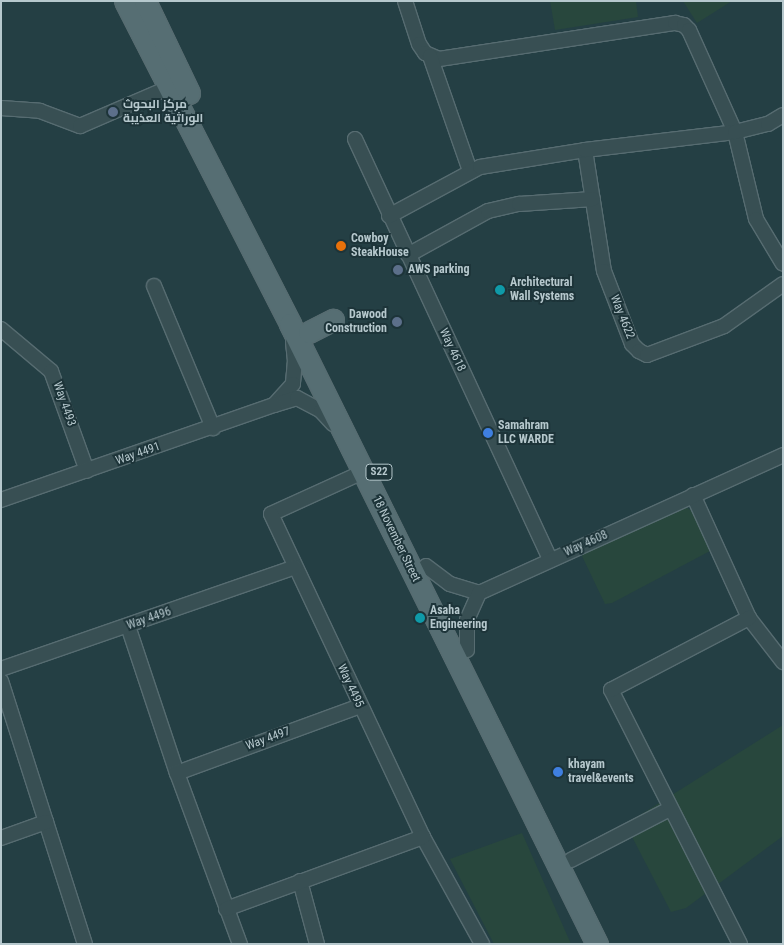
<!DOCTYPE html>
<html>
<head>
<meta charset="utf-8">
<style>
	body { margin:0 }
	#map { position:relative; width:784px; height:945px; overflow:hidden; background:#243f44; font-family:"Roboto Condensed",Cairo,sans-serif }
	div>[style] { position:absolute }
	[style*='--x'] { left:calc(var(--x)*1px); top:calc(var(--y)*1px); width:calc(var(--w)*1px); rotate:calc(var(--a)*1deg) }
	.green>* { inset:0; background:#28473d }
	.roads { filter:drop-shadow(1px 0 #576c71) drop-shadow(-1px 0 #576c71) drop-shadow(0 1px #576c71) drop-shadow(0 -1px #576c71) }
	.street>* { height:14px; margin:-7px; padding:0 7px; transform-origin:7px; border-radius:7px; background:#384f53 }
	.primary>* { height:21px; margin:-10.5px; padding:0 10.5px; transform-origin:10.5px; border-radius:10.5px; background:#566e73 }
	.dots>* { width:14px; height:14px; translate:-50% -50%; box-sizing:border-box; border:2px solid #1d3439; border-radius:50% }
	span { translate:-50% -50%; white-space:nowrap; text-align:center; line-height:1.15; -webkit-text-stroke:4px #1d3439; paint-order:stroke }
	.shield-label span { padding:1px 4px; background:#1d3439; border:1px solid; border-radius:4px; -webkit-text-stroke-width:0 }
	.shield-label { font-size:11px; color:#b6c8cd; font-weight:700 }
	.poi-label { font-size:12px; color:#b6c8cd; font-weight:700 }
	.left { translate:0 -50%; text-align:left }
	.right { translate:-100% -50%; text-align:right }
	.street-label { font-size:12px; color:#b6c8cd }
	.frame { position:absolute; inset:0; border:2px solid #b6c8cd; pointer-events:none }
</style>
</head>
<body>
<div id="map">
	<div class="green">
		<i style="clip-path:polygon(550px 1px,636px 1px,638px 17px,555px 30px)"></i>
		<i style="clip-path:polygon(683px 1px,732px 1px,697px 23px)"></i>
		<i style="clip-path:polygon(684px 506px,692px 511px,710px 546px,710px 551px,612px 603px,605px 604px,582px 556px,587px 550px)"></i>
		<i style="clip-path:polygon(783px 725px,783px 836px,686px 908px,671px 912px,629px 831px,629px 822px)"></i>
		<i style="clip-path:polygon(522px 833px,571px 944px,494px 944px,450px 859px)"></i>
	</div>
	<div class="roads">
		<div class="street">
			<i style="--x:405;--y:1;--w:45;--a:72"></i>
			<i style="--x:419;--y:44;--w:11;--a:56"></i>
			<i style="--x:425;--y:53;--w:15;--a:23"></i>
			<i style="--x:439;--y:59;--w:239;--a:-8.7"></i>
			<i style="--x:675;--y:23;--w:9;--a:13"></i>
			<i style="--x:684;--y:25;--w:7;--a:45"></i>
			<i style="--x:689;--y:30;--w:112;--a:65.7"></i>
			<i style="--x:735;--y:132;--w:89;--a:76.4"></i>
			<i style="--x:756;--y:219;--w:52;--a:59"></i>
			<i style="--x:430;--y:56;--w:122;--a:70.8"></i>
			<i style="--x:1;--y:108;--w:39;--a:4"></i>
			<i style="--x:40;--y:111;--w:43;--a:20.6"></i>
			<i style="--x:80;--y:126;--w:98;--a:-23.4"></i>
			<i style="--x:355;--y:139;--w:464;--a:65.1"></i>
			<i style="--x:585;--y:150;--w:122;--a:81.1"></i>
			<i style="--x:604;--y:271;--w:78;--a:69"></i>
			<i style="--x:632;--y:344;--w:10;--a:45"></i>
			<i style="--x:639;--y:351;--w:9;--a:27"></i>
			<i style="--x:647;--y:355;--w:82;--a:-20.6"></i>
			<i style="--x:724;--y:326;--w:72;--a:-35.4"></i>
			<i style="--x:389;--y:216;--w:103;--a:-28.3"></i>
			<i style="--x:480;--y:167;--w:106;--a:-9.2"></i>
			<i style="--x:585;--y:150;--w:151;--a:-6.8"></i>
			<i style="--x:735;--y:132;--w:34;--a:-14"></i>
			<i style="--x:768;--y:124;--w:17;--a:-31"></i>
			<i style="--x:408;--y:255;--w:91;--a:-28.8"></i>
			<i style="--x:488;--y:211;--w:32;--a:-13"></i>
			<i style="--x:519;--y:204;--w:74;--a:-3.9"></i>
			<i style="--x:154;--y:286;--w:154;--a:67.4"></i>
			<i style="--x:1;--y:329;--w:65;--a:40"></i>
			<i style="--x:51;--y:371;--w:106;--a:70.2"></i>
			<i style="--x:293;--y:342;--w:18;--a:84"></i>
			<i style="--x:295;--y:360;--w:24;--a:95"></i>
			<i style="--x:293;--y:384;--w:28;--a:132"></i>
			<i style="--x:274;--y:405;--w:24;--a:-17"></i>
			<i style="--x:297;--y:398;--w:27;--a:28"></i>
			<i style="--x:321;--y:411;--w:18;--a:47"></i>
			<i style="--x:363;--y:472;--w:101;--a:155.5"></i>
			<i style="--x:271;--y:514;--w:357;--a:64.8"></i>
			<i style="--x:423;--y:837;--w:122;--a:61.1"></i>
			<i style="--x:693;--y:495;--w:135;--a:65.5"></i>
			<i style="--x:749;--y:618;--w:56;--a:52.3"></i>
			<i style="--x:1;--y:500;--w:289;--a:-19.2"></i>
			<i style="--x:426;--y:566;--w:30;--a:37"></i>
			<i style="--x:450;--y:584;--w:30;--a:17"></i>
			<i style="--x:479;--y:593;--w:334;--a:-24.4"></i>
			<i style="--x:128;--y:626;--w:155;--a:71.6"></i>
			<i style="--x:177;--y:773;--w:182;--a:69.8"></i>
			<i style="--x:467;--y:650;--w:30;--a:-90"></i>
			<i style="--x:467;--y:620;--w:30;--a:-66"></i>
			<i style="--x:1;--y:669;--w:311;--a:-19.1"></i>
			<i style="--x:1;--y:681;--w:276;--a:72.3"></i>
			<i style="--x:177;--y:773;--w:195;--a:-20.1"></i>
			<i style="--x:1;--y:838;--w:48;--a:-19.6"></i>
			<i style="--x:571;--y:860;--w:111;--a:-27.3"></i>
			<i style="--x:300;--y:881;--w:65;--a:74.9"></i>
			<i style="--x:226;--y:909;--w:210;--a:-20.1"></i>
			<i style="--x:740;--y:944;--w:285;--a:-116.9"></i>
			<i style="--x:611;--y:690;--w:156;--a:-27.6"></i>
		</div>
		<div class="primary">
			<i style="--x:125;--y:1;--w:363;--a:62.9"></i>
			<i style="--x:290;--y:324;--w:692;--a:63.66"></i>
			<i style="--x:145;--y:1;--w:102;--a:64.4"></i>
			<i style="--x:309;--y:332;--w:27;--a:-27"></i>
		</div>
	</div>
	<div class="dots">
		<i style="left:113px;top:112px;background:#5c6f8a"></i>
		<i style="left:341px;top:246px;background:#e8710a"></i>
		<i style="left:398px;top:270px;background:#5c6f8a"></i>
		<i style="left:500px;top:290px;background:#0f9aa8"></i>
		<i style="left:397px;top:322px;background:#5c6f8a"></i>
		<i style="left:488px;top:433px;background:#3f7fe0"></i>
		<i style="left:420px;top:618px;background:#0f9aa8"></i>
		<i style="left:558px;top:772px;background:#3f7fe0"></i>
	</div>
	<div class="shield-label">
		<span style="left:379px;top:472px">S22</span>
	</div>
	<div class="poi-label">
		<span class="left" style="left:123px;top:112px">مركز البحوث<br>الوراثية العذيبة</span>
		<span class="left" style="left:351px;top:246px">Cowboy<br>SteakHouse</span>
		<span class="left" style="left:408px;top:270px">AWS parking</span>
		<span class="left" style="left:510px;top:290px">Architectural<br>Wall Systems</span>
		<span class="right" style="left:387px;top:322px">Dawood<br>Construction</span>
		<span class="left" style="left:498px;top:433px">Samahram<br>LLC WARDE</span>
		<span class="left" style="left:430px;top:618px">Asaha<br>Engineering</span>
		<span class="left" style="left:568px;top:772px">khayam<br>travel&amp;events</span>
	</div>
	<div class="street-label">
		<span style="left:622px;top:317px;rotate:68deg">Way 4622</span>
		<span style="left:452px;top:350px;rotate:65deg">Way 4618</span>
		<span style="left:64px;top:404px;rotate:71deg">Way 4493</span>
		<span style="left:138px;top:454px;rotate:-19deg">Way 4491</span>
		<span style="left:396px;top:539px;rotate:64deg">18 November Street</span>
		<span style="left:586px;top:544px;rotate:-24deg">Way 4608</span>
		<span style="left:149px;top:619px;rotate:-19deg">Way 4496</span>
		<span style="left:350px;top:686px;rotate:65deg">Way 4495</span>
		<span style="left:268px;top:739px;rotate:-20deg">Way 4497</span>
	</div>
	<div class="frame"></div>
</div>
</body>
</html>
